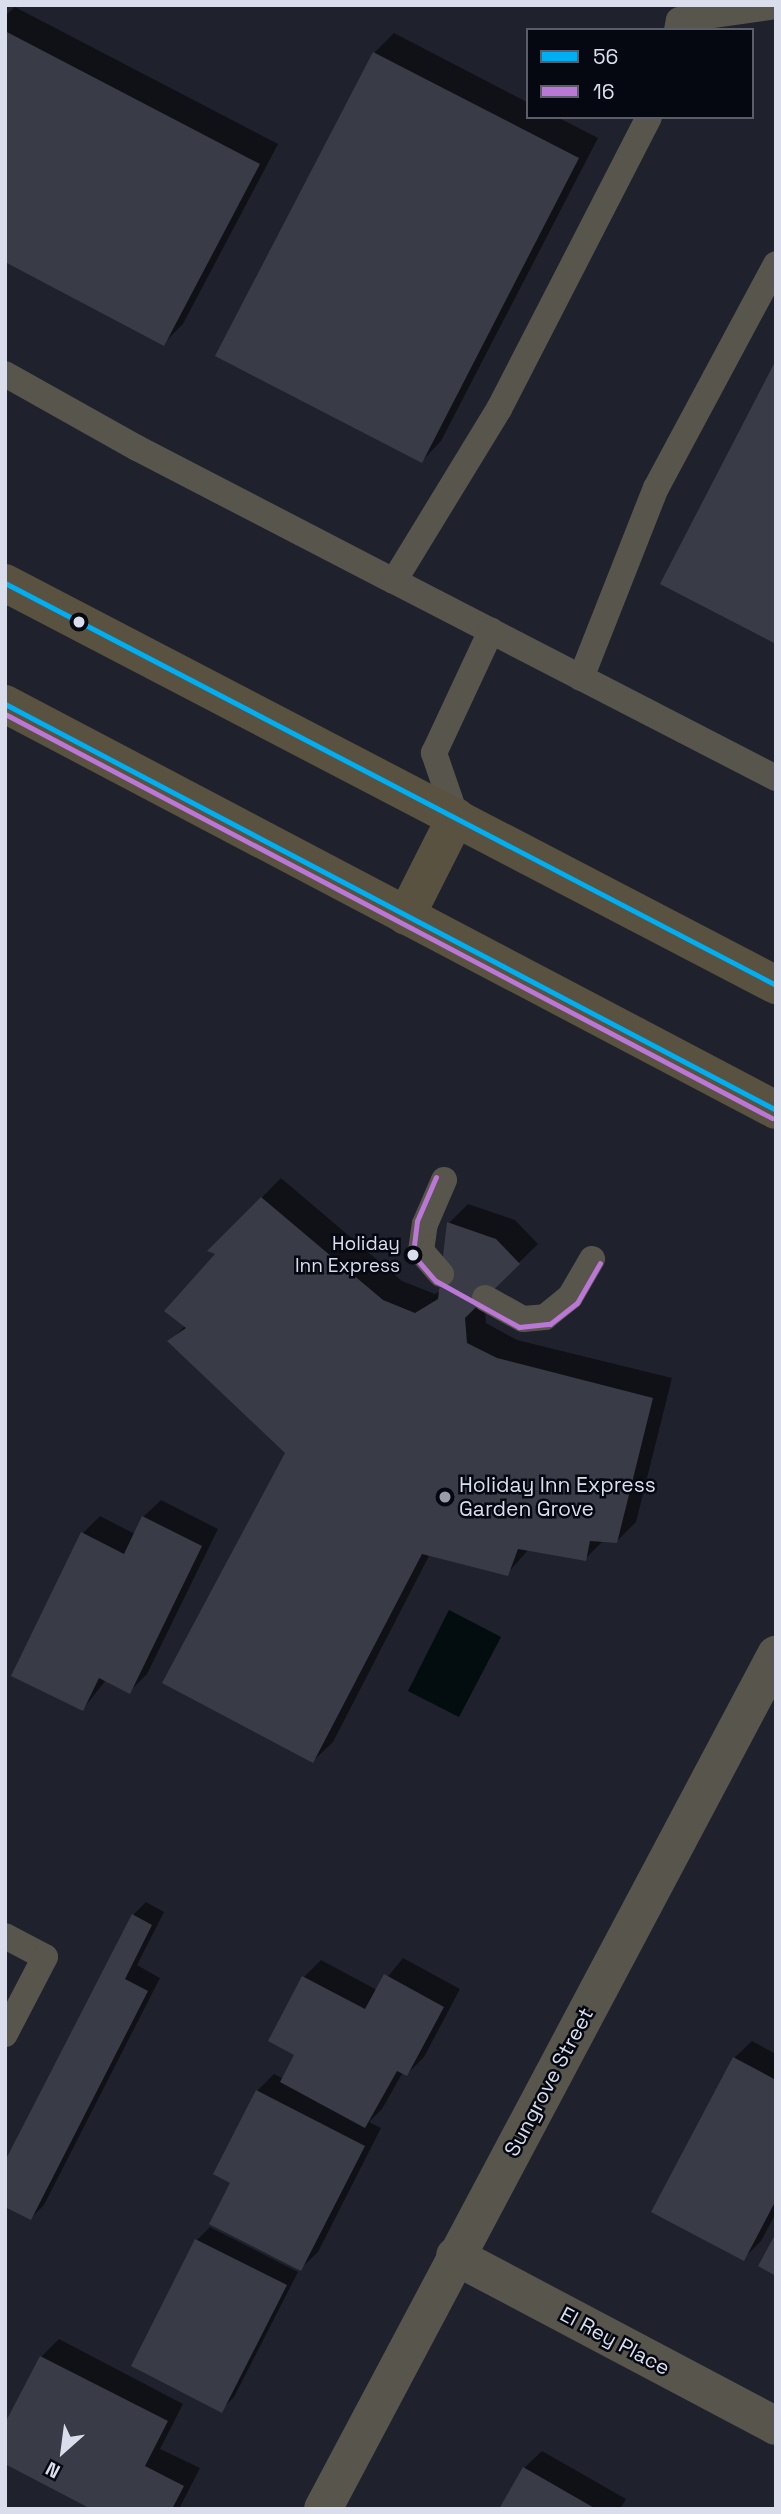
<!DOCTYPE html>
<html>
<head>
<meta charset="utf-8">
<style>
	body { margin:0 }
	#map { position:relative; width:781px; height:2514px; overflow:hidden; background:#1f212c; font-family:"Space Grotesk",sans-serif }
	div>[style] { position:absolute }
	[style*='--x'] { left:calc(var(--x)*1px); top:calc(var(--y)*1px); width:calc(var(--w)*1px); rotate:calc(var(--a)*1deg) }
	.water>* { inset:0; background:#030c0f }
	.shadow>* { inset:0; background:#0007 }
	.building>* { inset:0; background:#393c46 }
	.service>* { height:26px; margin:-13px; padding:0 13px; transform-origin:13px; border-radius:13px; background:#58554c }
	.minor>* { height:38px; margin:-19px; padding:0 19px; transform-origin:19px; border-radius:19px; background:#58554c }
	.primary>* { height:38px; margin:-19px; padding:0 19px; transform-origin:19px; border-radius:19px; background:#595240 }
	.bus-1>* { height:5px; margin:-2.5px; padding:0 2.5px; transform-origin:2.5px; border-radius:2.5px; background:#00aff2 }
	.bus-2>* { height:5px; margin:-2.5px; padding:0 2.5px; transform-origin:2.5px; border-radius:2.5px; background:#ba77d6 }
	.dots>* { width:19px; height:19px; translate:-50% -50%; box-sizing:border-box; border:4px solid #060811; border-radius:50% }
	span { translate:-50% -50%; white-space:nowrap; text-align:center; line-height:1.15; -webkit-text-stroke:5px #060811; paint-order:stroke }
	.bus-label { font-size:19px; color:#dadeec }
	.right { translate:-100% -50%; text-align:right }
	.poi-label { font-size:21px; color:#dadeec }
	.left { translate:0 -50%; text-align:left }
	.street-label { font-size:21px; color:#dadeec }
	.frame { position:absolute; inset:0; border:7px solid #dadeec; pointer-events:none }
	.legend { position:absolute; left:526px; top:28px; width:228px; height:91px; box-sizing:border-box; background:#060811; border:2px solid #5b5e69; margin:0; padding:9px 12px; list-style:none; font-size:21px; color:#dadeec }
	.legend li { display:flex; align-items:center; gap:14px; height:35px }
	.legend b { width:35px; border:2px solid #5b5e69 }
	.north { position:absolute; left:28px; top:2416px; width:70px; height:70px; -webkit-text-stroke:5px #060811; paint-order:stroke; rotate:208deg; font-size:19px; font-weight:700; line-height:28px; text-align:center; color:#dadeec }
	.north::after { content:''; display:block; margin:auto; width:24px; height:32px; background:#dadeec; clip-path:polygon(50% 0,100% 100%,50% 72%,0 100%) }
</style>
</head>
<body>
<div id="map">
	<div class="water">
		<i style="clip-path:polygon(449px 1610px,501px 1637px,459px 1717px,408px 1691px)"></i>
	</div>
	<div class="shadow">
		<i style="clip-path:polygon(15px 7px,278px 144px,183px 324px,163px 344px,5px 260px,5px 16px)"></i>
		<i style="clip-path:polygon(394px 33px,527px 102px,527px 117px,557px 117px,598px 138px,441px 441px,422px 461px,374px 53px)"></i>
		<i style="clip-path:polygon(281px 1178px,402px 1281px,435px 1294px,440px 1291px,449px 1223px,468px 1204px,515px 1220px,538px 1244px,484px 1297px,486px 1323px,517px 1340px,672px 1378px,636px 1522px,616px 1542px,603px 1541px,585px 1559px,529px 1549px,507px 1574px,430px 1554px,333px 1742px,313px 1761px,287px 1453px,170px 1341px,186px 1325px,218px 1253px,210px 1250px)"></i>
		<i style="clip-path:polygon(161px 1500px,218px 1529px,147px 1674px,130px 1691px,106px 1680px,83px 1709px,83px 1533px,100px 1516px,135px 1534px,143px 1517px)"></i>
		<i style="clip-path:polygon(146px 1902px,164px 1912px,137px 1965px,160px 1978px,44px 2205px,31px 2218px,133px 1915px)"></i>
		<i style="clip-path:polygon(403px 1958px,460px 1989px,424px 2057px,407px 2074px,403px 2072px,382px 2109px,369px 2122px,381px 2128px,318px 2252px,300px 2269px,232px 2182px,257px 2091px,274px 2074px,284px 2079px,296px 2055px,304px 1977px,321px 1960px,377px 1990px)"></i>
		<i style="clip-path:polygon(752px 2041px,776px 2054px,776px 2213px,761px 2241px,744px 2258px,734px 2058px)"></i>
		<i style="clip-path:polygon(210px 2227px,298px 2272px,234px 2397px,221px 2410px,197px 2240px)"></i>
		<i style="clip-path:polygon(59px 2339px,183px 2404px,160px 2449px,200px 2468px,179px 2509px,95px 2509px,5px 2427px,41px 2357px)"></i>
		<i style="clip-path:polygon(542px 2451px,626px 2499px,620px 2509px,501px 2509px,524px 2468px)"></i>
	</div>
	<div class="building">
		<i style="clip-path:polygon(5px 31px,260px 164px,164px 346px,5px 262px)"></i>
		<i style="clip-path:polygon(373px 52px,579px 158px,422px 463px,215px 356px)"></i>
		<i style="clip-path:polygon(776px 360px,776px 644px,660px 584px)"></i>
		<i style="clip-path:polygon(261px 1197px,383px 1300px,415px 1313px,438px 1299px,447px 1222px,496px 1239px,520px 1264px,465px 1318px,467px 1343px,497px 1358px,653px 1398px,617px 1543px,590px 1541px,586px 1561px,518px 1549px,508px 1576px,422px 1554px,313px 1763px,162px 1683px,285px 1453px,167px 1341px,186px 1328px,164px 1311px,215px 1254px,207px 1251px)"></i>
		<i style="clip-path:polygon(142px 1516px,202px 1546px,130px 1694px,99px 1678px,83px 1711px,11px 1676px,81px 1532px,124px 1554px)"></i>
		<i style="clip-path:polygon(132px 1914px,152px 1925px,125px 1979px,148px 1991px,31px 2220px,5px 2207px,5px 2161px)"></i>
		<i style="clip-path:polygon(384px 1974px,444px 2007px,407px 2076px,397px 2071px,365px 2128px,280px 2082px,294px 2055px,268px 2041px,302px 1976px,365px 2009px)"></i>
		<i style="clip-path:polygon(733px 2057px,776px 2080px,776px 2200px,744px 2261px,651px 2212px)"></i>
		<i style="clip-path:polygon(256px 2090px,365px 2146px,301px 2271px,209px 2224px,230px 2183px,213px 2174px)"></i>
		<i style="clip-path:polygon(776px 2233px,776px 2276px,758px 2266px)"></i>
		<i style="clip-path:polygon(195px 2239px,287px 2285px,222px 2413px,131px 2366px)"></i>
		<i style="clip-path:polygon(40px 2356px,168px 2421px,145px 2466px,184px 2486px,172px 2509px,91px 2509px,5px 2464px,5px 2423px)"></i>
		<i style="clip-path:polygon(523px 2467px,596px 2509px,499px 2509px)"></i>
	</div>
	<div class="service">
		<i style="--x:677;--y:30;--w:10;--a:-79"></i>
		<i style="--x:679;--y:20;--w:98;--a:-8.2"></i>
		<i style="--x:5;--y:374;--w:151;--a:29.3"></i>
		<i style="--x:137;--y:448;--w:289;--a:27.4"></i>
		<i style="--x:491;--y:631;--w:109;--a:-152.7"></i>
		<i style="--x:394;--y:581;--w:202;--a:-58.6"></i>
		<i style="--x:499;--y:409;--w:328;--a:-62.8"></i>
		<i style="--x:581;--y:678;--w:204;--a:-68.5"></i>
		<i style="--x:656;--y:488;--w:254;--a:-61.8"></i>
		<i style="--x:456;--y:817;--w:68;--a:-109"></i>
		<i style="--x:434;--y:753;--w:135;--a:-65"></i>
		<i style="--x:491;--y:631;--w:321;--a:27.3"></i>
		<i style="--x:441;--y:1274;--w:30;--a:-131"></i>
		<i style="--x:421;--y:1251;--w:27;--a:-82"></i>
		<i style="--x:425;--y:1224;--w:48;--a:-66.6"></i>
		<i style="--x:485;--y:1298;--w:43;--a:28.9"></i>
		<i style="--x:523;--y:1319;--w:22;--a:-5"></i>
		<i style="--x:545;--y:1317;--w:32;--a:-39"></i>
		<i style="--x:570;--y:1297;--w:44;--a:-59.9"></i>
		<i style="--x:5;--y:1936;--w:45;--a:27.7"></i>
		<i style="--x:45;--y:1957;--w:87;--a:117.5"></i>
	</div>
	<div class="minor">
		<i style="--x:455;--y:2256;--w:363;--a:27.9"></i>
		<i style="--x:323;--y:2509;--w:967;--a:-62.06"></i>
	</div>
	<div class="primary">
		<i style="--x:5;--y:583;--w:870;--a:27.54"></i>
		<i style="--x:5;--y:704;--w:871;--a:27.77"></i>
		<i style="--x:406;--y:916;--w:111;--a:-63.2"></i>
	</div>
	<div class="bus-1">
		<i style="--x:5;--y:583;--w:870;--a:27.54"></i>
		<i style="--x:5;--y:704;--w:871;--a:27.77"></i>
	</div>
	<div class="bus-2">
		<i style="--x:5;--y:714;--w:867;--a:27.78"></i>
		<i style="--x:436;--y:1177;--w:48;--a:113.4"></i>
		<i style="--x:417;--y:1221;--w:34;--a:97"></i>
		<i style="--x:413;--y:1255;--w:35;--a:49"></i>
		<i style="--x:436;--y:1281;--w:95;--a:29"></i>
		<i style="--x:519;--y:1327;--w:31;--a:-6"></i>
		<i style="--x:550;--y:1324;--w:34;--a:-38"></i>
		<i style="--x:577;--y:1303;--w:46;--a:-60.1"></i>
	</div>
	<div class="dots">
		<i style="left:79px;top:622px;background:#dadeec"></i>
		<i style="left:413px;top:1255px;background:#dadeec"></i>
		<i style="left:445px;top:1497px;background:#999ca9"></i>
	</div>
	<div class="bus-label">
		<span class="right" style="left:400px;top:1255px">Holiday<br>Inn Express</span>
	</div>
	<div class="poi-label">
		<span class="left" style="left:459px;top:1497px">Holiday Inn Express<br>Garden Grove</span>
	</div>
	<div class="street-label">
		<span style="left:549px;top:2082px;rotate:-62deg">Sungrove Street</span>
		<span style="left:615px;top:2341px;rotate:28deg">El Rey Place</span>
	</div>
	<div class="frame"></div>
	<ul class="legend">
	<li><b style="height:9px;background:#00aff2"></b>56</li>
	<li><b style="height:9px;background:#ba77d6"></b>16</li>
	</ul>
	<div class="north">N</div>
</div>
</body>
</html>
